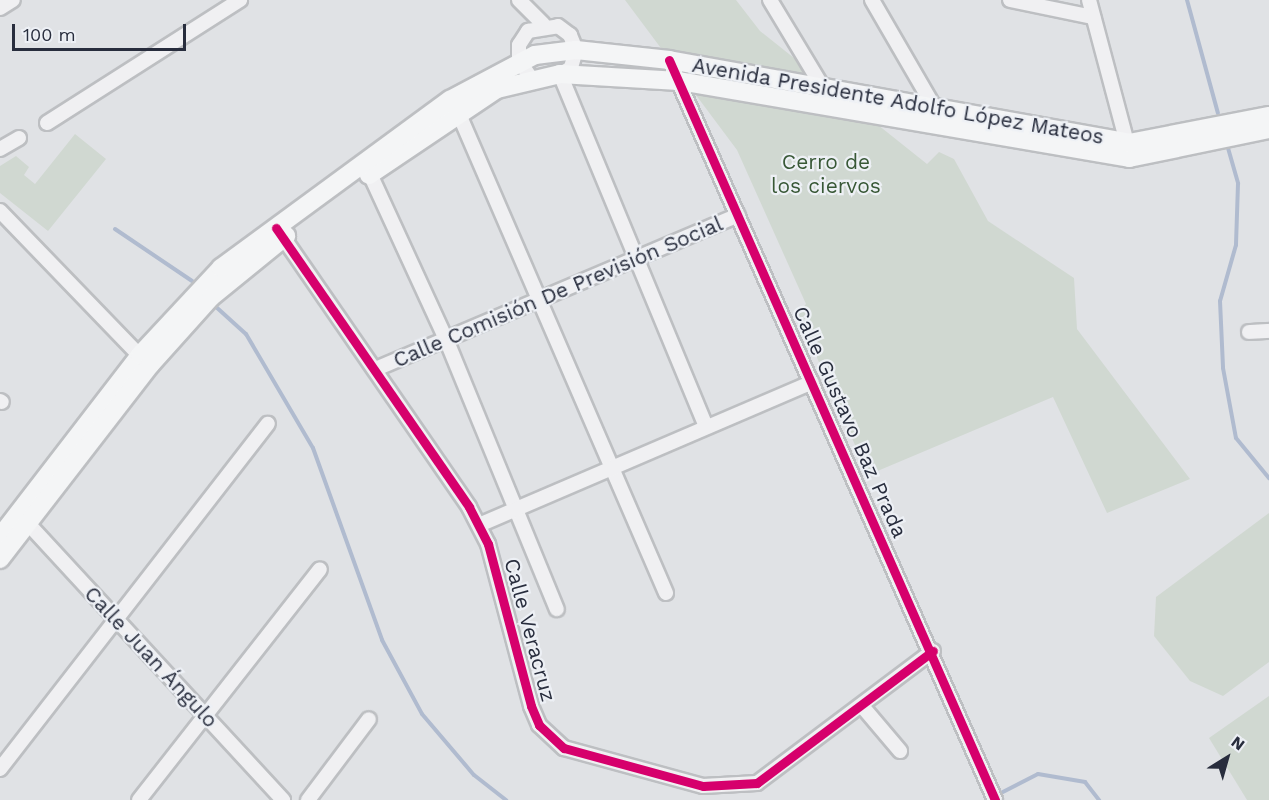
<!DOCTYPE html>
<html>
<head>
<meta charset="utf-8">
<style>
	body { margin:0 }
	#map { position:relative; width:1269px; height:800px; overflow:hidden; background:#e0e2e5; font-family:"Work Sans",sans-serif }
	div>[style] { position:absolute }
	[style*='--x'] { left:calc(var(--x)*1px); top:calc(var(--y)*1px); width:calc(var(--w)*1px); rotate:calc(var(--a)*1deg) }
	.green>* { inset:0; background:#d0d8d1 }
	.stream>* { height:4px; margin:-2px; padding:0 2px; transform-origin:2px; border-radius:2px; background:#b0bbcf }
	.roads { filter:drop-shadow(2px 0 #bdbfc2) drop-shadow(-2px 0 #bdbfc2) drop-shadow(0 2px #bdbfc2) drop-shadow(0 -2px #bdbfc2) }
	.minor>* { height:14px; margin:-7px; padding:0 7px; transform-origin:7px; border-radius:7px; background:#f0f0f2 }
	.major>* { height:18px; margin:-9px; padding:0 9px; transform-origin:9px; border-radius:9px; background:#f4f5f6 }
	.cycleway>* { height:9px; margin:-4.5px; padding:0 4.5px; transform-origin:4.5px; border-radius:4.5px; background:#d6006c }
	span { translate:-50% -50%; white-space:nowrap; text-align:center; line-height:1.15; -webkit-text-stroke:4.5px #edf0f5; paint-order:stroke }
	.street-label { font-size:21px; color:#282d3d }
	.park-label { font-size:21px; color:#385836 }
	.north { position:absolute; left:1197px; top:728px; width:60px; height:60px; -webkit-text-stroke:4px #edf0f5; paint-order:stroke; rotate:37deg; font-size:16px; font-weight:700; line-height:24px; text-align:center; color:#282d3d }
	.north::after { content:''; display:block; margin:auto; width:21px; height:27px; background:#282d3d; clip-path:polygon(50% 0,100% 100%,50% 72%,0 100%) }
	.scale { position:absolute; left:12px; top:24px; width:174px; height:27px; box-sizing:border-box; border:3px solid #282d3d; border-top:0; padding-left:8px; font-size:18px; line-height:21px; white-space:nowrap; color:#282d3d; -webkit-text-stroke:4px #edf0f5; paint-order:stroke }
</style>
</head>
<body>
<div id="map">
	<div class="green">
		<i style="clip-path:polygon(625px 0,736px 0,760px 31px,927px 164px,939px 152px,954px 159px,988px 221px,1074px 278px,1077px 329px,1190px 479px,1107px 513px,1053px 397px,868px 475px,798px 314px,806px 304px,737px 150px)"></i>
		<i style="clip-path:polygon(75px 134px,106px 159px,48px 231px,0 193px,0 166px,16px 156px,29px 167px,24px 175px,35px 184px)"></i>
		<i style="clip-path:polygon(1269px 513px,1269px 662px,1223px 696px,1190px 681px,1154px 636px,1156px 597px)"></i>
		<i style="clip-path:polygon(1269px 696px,1269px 800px,1247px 800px,1209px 738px)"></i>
	</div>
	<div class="stream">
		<i style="--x:1187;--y:0;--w:117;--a:74.7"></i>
		<i style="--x:1228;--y:148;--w:37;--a:74"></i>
		<i style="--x:1238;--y:184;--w:61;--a:91.9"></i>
		<i style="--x:1236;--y:245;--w:58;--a:105.9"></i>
		<i style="--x:1220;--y:301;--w:67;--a:87.4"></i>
		<i style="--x:1223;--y:368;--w:71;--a:79.5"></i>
		<i style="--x:1236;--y:438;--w:52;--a:50.5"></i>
		<i style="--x:115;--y:229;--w:93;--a:34"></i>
		<i style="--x:215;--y:306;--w:42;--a:42.1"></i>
		<i style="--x:246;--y:334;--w:132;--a:59.6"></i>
		<i style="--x:313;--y:448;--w:204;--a:70.2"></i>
		<i style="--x:382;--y:640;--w:84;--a:61.6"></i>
		<i style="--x:422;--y:714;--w:80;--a:49.6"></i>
		<i style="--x:474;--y:775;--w:41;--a:38"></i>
		<i style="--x:997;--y:795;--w:46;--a:-27.1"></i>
		<i style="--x:1038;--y:774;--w:48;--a:9.7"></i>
		<i style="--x:1085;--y:782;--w:23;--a:52"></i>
	</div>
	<div class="roads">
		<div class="minor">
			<i style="--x:519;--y:0;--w:34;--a:45"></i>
			<i style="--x:770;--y:0;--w:109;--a:58.9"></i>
			<i style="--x:872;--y:0;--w:129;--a:59.9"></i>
			<i style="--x:1010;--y:0;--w:85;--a:11.6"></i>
			<i style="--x:1089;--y:0;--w:155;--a:75.1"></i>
			<i style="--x:0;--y:8;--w:15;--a:-32"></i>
			<i style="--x:669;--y:60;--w:809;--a:66.22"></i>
			<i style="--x:531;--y:78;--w:21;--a:-125"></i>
			<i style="--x:519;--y:61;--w:16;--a:-90"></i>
			<i style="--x:519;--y:45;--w:17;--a:-57"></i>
			<i style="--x:528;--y:31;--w:30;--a:-9"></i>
			<i style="--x:558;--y:26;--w:15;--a:37"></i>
			<i style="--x:570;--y:35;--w:16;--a:68"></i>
			<i style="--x:576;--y:50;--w:19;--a:106"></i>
			<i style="--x:571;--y:68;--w:13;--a:151"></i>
			<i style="--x:560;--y:74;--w:381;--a:67.5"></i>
			<i style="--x:458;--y:112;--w:524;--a:66.61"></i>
			<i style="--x:47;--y:123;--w:229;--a:-32.5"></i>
			<i style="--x:0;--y:149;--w:22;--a:-30"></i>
			<i style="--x:370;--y:174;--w:182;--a:65.3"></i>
			<i style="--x:446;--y:339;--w:292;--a:67.7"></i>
			<i style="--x:0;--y:211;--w:210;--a:46"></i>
			<i style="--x:278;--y:230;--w:336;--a:55.4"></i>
			<i style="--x:469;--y:507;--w:42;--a:62.8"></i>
			<i style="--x:488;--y:544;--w:168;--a:75.1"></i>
			<i style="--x:531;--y:706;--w:21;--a:67"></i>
			<i style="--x:539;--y:725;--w:34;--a:43"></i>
			<i style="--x:564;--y:748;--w:144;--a:15.3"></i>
			<i style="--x:703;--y:786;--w:54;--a:-3.2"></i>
			<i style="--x:757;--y:783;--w:220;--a:-36.9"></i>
			<i style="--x:1249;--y:332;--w:20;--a:-3"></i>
			<i style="--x:378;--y:368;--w:391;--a:-23"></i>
			<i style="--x:0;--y:401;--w:2;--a:27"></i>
			<i style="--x:22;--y:517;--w:385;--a:47.3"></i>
			<i style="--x:479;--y:525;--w:362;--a:-23.2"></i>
			<i style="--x:862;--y:706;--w:59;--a:49.8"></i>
			<i style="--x:0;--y:769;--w:437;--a:-52.2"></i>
			<i style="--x:139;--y:800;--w:293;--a:-51.9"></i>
			<i style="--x:308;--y:800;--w:101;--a:-53"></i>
		</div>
		<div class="major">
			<i style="--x:369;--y:175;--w:154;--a:-33.9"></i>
			<i style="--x:497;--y:89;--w:65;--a:-13.4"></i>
			<i style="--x:560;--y:74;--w:119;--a:3.4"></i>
			<i style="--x:679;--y:81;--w:457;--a:9.7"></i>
			<i style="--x:1129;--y:158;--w:143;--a:-11.7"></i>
			<i style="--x:0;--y:537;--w:230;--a:-52.4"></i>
			<i style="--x:140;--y:355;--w:119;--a:-47"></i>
			<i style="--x:221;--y:268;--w:284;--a:-36.3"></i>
			<i style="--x:450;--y:100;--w:96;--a:-27.9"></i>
			<i style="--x:535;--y:55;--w:41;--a:-7"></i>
			<i style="--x:576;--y:50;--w:94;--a:6.1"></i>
			<i style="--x:669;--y:60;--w:467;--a:10.2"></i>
			<i style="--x:1129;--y:143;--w:143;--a:-10.9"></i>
			<i style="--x:0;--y:559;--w:245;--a:-52.3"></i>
			<i style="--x:150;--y:365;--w:91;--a:-48.1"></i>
			<i style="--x:211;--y:297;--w:97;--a:-39.1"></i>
		</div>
	</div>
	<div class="cycleway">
		<i style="--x:669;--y:60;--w:809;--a:66.22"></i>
		<i style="--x:276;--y:228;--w:339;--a:55.3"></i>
		<i style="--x:469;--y:507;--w:42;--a:62.8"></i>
		<i style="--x:488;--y:544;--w:168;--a:75.1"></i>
		<i style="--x:531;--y:706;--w:21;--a:67"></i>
		<i style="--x:539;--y:725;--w:34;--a:43"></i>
		<i style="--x:564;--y:748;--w:144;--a:15.3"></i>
		<i style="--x:703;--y:786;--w:54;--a:-3.2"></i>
		<i style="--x:757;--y:783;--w:220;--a:-36.9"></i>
	</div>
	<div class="street-label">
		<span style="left:898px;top:101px;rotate:10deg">Avenida Presidente Adolfo López Mateos</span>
		<span style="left:558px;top:292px;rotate:-23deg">Calle Comisión De Previsión Social</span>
		<span style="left:850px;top:422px;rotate:66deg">Calle Gustavo Baz Prada</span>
		<span style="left:530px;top:630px;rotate:75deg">Calle Veracruz</span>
		<span style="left:151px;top:657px;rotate:47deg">Calle Juan Ángulo</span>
	</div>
	<div class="park-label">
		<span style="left:826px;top:174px">Cerro de<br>los ciervos</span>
	</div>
	<div class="north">N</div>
	<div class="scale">100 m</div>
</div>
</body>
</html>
